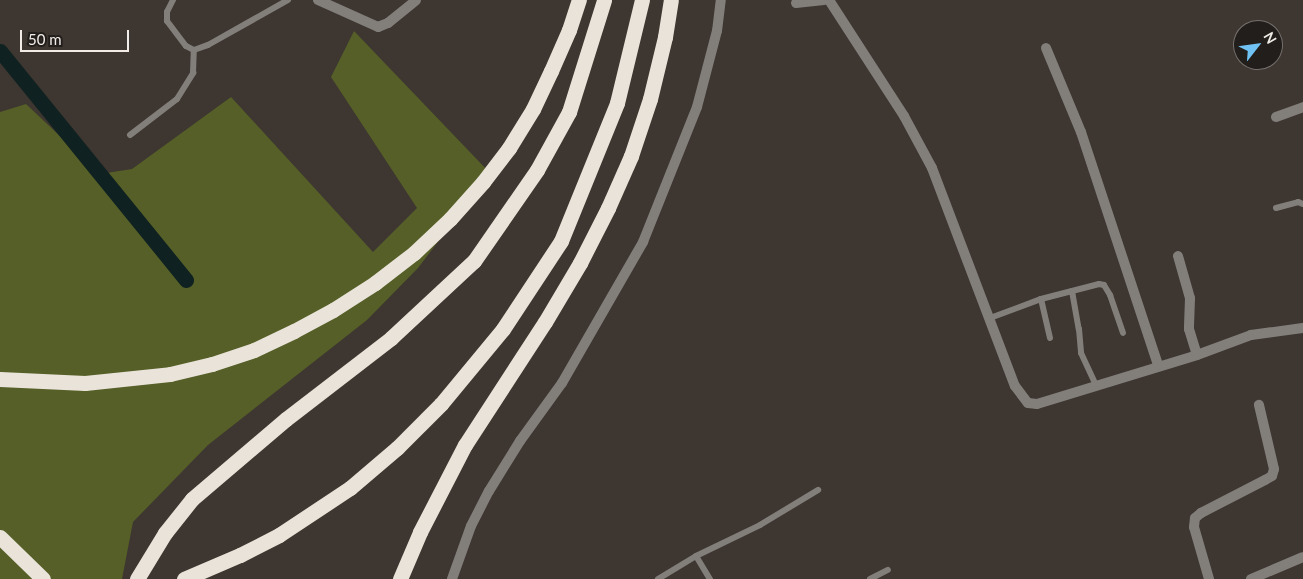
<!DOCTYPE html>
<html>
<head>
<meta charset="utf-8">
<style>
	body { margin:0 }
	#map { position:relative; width:1303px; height:579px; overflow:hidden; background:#3e3630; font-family:Lato,sans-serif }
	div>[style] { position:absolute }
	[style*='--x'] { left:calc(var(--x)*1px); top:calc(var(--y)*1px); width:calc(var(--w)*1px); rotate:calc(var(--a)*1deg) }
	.green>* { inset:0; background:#555f27 }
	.canal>* { height:15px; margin:-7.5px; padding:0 7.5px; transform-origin:7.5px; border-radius:7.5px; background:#0f2121 }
	.lane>* { height:6px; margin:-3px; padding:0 3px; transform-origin:3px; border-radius:3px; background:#827f7b }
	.street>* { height:10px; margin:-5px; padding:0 5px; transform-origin:5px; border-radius:5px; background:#827f7b }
	.highway>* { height:15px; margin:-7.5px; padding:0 7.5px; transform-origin:7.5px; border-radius:7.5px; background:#e9e3d9 }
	span { translate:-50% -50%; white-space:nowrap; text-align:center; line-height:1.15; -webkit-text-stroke:4px #221e1b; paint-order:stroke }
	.north { position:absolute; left:1233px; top:20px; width:50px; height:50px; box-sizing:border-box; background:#221e1b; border:1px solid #75706d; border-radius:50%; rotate:60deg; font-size:14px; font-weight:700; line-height:20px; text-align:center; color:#f1ece8 }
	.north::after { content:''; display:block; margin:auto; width:18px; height:22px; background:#70c2f4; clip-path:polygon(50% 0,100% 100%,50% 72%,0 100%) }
	.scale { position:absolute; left:20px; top:30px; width:109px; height:22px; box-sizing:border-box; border:2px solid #f1ece8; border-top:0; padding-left:6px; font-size:15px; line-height:18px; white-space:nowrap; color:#f1ece8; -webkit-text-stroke:4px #221e1b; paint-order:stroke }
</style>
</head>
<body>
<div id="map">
	<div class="green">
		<i style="clip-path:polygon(354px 31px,490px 173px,418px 268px,367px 320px,208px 445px,133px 522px,122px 579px,0 579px,0 112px,26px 104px,100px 174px,132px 169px,231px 97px,373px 252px,417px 208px,331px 77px)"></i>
	</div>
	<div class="canal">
		<i style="--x:0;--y:51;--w:295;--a:50.9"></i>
	</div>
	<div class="lane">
		<i style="--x:173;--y:0;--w:13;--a:117"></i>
		<i style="--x:167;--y:12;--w:9;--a:90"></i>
		<i style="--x:167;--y:21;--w:31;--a:53"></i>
		<i style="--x:186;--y:46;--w:9;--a:27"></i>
		<i style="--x:194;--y:50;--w:15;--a:-20"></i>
		<i style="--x:208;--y:45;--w:92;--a:-29.4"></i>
		<i style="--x:130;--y:135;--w:59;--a:-37.5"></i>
		<i style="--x:177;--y:99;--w:31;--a:-58"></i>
		<i style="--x:193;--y:73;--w:23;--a:-88"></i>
		<i style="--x:1276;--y:208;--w:23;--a:-15"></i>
		<i style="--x:1298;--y:202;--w:5;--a:22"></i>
		<i style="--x:1072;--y:291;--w:39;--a:80"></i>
		<i style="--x:1079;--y:329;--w:24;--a:85"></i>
		<i style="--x:1081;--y:353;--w:35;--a:65"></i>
		<i style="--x:1041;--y:299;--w:40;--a:77"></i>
		<i style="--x:990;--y:318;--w:54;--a:-20.4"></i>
		<i style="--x:1041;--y:299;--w:60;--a:-14.5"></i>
		<i style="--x:1099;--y:284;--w:5;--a:11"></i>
		<i style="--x:1104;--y:285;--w:12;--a:59"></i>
		<i style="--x:1110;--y:295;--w:40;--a:71.1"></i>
		<i style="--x:696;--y:556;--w:27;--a:59"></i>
		<i style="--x:658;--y:579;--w:44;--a:-31.2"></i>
		<i style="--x:696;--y:556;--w:71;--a:-25.8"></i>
		<i style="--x:760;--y:525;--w:68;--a:-31.1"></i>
		<i style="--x:870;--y:579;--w:20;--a:-27"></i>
	</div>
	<div class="street">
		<i style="--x:318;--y:0;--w:66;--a:24.2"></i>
		<i style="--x:378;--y:27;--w:11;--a:-22"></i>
		<i style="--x:388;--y:23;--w:36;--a:-39"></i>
		<i style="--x:829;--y:0;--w:138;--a:57.1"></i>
		<i style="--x:904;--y:116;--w:59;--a:61.7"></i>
		<i style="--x:932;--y:168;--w:233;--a:69.2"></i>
		<i style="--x:1015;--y:386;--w:21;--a:53"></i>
		<i style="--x:1028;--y:403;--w:9;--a:6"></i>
		<i style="--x:1037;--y:404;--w:167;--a:-17"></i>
		<i style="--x:1197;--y:355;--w:58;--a:-20.3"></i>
		<i style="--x:1251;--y:335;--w:52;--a:-7.7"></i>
		<i style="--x:796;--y:3;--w:28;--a:-6"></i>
		<i style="--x:1046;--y:48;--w:91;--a:67.4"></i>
		<i style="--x:1081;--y:132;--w:245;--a:71.7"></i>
		<i style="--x:1276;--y:117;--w:29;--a:-20"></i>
		<i style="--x:1178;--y:256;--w:44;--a:74.1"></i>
		<i style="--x:1190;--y:298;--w:31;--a:92"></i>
		<i style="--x:1189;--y:329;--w:27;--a:73"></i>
		<i style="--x:452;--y:579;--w:56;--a:-70.3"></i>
		<i style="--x:471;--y:526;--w:39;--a:-63"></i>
		<i style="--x:489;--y:491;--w:59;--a:-58.2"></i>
		<i style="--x:520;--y:441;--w:72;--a:-54.1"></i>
		<i style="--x:562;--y:383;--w:163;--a:-60.1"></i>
		<i style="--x:643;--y:242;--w:145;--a:-68.2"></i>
		<i style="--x:697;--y:107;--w:79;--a:-75.3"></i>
		<i style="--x:717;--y:31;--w:31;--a:-83"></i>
		<i style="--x:1209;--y:579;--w:54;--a:-106.1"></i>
		<i style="--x:1194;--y:527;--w:9;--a:-84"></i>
		<i style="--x:1195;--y:518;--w:8;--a:-40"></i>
		<i style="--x:1201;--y:513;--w:72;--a:-27.3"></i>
		<i style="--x:1265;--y:480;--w:8;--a:-30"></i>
		<i style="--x:1272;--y:476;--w:7;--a:-74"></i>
		<i style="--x:1274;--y:469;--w:66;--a:-103.2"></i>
		<i style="--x:1251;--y:579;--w:56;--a:-22.9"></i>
	</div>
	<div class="highway">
		<i style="--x:0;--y:379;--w:85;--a:2.7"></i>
		<i style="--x:85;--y:383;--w:85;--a:-6"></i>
		<i style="--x:170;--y:374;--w:43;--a:-13.4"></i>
		<i style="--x:212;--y:364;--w:44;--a:-18.4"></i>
		<i style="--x:254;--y:350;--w:44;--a:-25.4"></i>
		<i style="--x:294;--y:331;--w:44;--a:-28.3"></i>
		<i style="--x:333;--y:310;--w:50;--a:-32.7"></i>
		<i style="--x:375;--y:283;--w:49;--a:-37.6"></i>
		<i style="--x:414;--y:253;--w:50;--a:-43.4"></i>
		<i style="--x:450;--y:219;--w:50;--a:-48.3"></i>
		<i style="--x:483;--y:182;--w:43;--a:-52.6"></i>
		<i style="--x:509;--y:148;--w:46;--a:-58.4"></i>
		<i style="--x:533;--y:109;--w:42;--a:-64.7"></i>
		<i style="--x:551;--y:71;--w:45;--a:-66.3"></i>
		<i style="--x:569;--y:30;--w:32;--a:-72"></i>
		<i style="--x:0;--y:537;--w:60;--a:44.3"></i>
		<i style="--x:137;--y:579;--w:54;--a:-58.7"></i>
		<i style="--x:165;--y:533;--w:43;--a:-51.5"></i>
		<i style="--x:192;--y:499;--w:123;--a:-40.4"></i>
		<i style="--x:286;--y:419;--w:133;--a:-37.6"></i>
		<i style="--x:391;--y:338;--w:113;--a:-42.9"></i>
		<i style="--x:474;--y:261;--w:111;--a:-55.3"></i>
		<i style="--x:537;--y:170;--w:66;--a:-61.1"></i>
		<i style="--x:569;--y:112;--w:117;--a:-72.6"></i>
		<i style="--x:184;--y:579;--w:61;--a:-23.2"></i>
		<i style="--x:240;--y:555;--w:44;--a:-27.1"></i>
		<i style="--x:279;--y:535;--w:85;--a:-33.5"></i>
		<i style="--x:350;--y:488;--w:62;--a:-40.4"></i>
		<i style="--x:397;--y:448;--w:62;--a:-45"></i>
		<i style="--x:441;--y:404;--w:97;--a:-50.4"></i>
		<i style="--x:503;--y:329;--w:105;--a:-56.6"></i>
		<i style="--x:561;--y:241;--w:149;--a:-67.9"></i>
		<i style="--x:617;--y:103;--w:106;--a:-76.4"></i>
		<i style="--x:400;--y:579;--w:51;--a:-66.9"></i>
		<i style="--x:420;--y:532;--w:98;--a:-62.7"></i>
		<i style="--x:465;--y:445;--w:147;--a:-57"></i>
		<i style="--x:545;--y:322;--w:69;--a:-59.3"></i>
		<i style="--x:580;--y:263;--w:62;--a:-63"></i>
		<i style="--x:608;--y:208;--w:57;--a:-66.1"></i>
		<i style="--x:631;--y:156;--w:60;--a:-71.6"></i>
		<i style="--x:650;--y:99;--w:64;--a:-76.4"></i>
		<i style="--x:665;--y:37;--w:37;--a:-81"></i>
	</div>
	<div class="north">N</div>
	<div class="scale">50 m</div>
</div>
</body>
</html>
